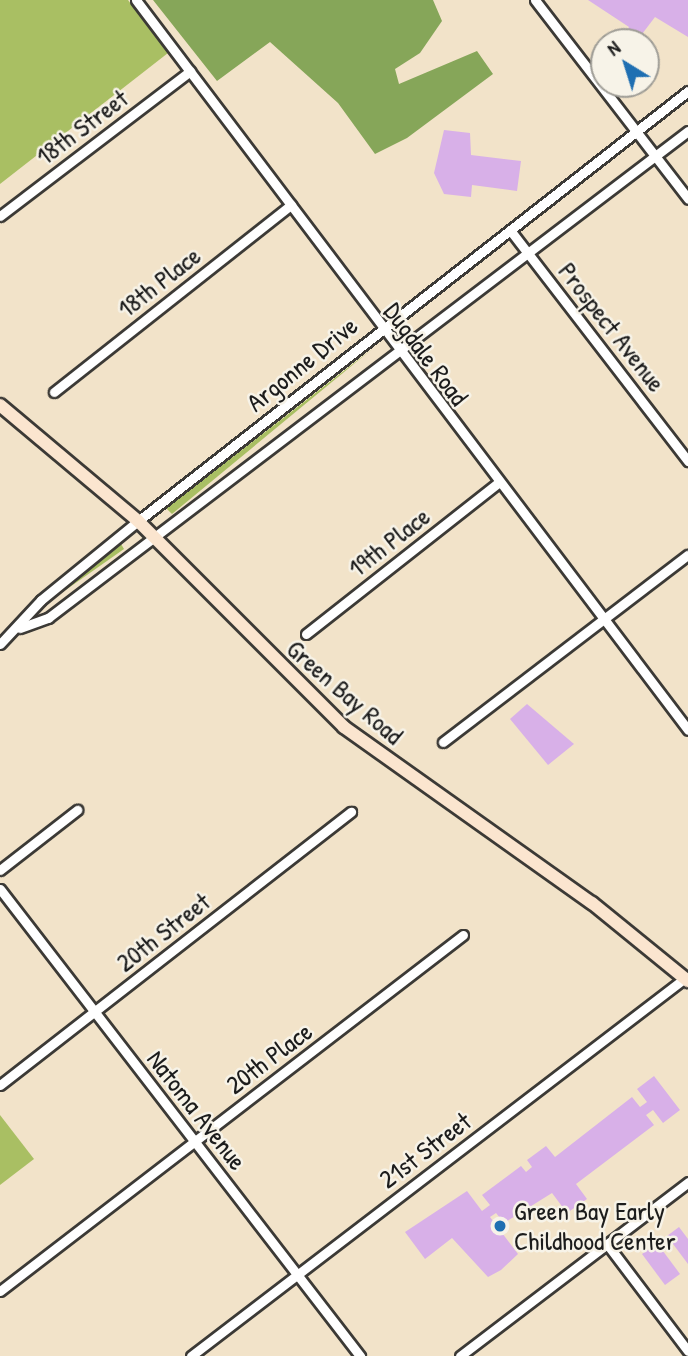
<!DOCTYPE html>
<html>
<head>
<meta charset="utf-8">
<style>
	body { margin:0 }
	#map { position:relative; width:688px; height:1356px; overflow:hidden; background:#f2e3c9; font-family:"Patrick Hand",sans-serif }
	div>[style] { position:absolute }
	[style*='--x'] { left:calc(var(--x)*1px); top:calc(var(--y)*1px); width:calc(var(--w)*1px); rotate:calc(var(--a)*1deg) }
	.green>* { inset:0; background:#a9bf63 }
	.forest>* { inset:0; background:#86a659 }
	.building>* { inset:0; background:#d8b0e8 }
	.roads { filter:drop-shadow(2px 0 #3c3a36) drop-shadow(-2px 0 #3c3a36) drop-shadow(0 2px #3c3a36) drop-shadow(0 -2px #3c3a36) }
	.minor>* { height:9px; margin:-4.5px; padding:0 4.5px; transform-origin:4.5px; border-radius:4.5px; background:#fff }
	.secondary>* { height:12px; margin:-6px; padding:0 6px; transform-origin:6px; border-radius:6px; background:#fbe5cf }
	.dots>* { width:19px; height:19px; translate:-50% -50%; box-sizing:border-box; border:4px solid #f7f3e8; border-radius:50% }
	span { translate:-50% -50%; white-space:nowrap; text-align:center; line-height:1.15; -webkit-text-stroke:5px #f7f3e8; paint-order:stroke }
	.street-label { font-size:26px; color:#1c1c1c }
	.poi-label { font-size:26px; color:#1c1c1c }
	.left { translate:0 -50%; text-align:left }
	.north { position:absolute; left:590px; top:28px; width:70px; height:70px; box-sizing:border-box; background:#f7f3e8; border:2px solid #9f9d96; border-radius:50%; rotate:322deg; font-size:19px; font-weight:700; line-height:28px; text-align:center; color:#1c1c1c }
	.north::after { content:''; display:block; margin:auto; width:24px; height:32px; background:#1f6fb2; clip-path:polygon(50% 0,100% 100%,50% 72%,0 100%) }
</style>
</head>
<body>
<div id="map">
	<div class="green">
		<i style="clip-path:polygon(0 0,128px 0,168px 53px,0 184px)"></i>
		<i style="clip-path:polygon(372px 349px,172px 514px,166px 508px,278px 422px)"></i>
		<i style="clip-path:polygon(121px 544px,124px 549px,40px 608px)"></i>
		<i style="clip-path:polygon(0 1115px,34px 1159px,0 1185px)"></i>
	</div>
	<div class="forest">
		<i style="clip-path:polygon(153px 0,433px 0,442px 21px,420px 53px,395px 69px,399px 84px,477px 51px,493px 74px,407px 138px,375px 154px,338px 103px,270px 42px,217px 81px)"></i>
	</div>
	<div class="building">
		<i style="clip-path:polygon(588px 0,688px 0,688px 37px,655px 17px,636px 42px,624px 36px,629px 27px)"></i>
		<i style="clip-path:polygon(444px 130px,470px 133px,471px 155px,521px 161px,517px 191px,472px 185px,471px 197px,444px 194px,434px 173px)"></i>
		<i style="clip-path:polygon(527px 704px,574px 744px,548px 765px,510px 719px)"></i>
		<i style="clip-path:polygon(654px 1076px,680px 1110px,663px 1123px,653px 1110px,646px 1115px,654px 1125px,576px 1184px,587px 1199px,567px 1213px,552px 1193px,504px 1223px,496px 1213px,490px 1217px,518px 1254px,501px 1270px,488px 1277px,452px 1238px,425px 1259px,405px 1232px,467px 1191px,482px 1211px,490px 1205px,482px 1195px,521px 1166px,526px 1172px,532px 1167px,527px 1160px,546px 1146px,555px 1157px,632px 1097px,640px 1107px,647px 1102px,637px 1089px)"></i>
		<i style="clip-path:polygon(679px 1227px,688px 1239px,688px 1264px,667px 1236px)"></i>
		<i style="clip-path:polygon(657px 1243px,680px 1274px,665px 1285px,642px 1254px)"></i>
	</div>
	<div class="roads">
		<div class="minor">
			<i style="--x:136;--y:0;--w:915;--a:52.9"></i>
			<i style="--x:535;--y:0;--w:251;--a:52.4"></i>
			<i style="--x:0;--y:216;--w:239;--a:-37.3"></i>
			<i style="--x:510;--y:230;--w:292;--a:52.4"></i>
			<i style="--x:54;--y:392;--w:302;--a:-38.3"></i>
			<i style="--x:20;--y:628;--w:30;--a:-20"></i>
			<i style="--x:48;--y:618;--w:804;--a:-37.27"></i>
			<i style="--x:306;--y:634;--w:244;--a:-38.2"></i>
			<i style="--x:0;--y:644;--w:60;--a:-47"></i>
			<i style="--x:41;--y:600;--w:125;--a:-39.2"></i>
			<i style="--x:138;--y:521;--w:698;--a:-38.02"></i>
			<i style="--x:443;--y:742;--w:308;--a:-37.4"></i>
			<i style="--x:0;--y:870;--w:98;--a:-37.9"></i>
			<i style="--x:0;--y:889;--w:590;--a:52.37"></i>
			<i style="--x:0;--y:1085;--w:445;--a:-37.9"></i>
			<i style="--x:607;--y:1244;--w:134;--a:52.9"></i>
			<i style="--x:0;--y:1291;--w:584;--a:-37.56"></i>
			<i style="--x:191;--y:1356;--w:622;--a:-37.42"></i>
			<i style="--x:460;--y:1356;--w:287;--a:-37.3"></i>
		</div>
		<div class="secondary">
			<i style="--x:0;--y:405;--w:180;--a:40"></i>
			<i style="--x:138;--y:521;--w:291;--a:45"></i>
			<i style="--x:344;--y:727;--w:304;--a:35.4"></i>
			<i style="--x:592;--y:903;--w:124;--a:39.1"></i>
		</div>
	</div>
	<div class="dots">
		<i style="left:500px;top:1226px;background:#1f6fb2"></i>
	</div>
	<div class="street-label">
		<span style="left:82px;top:127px;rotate:-37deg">18th Street</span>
		<span style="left:159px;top:282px;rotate:-38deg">18th Place</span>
		<span style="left:612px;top:327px;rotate:52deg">Prospect Avenue</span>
		<span style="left:426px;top:354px;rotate:53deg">Dugdale Road</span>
		<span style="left:302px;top:364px;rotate:-39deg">Argonne Drive</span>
		<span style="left:389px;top:542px;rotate:-38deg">19th Place</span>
		<span style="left:345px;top:692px;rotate:41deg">Green Bay Road</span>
		<span style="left:163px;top:932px;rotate:-38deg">20th Street</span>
		<span style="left:269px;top:1058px;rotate:-37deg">20th Place</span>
		<span style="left:197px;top:1110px;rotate:52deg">Natoma Avenue</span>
		<span style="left:425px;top:1150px;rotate:-37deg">21st Street</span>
	</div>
	<div class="poi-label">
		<span class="left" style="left:514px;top:1226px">Green Bay Early<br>Childhood Center</span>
	</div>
	<div class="north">N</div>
</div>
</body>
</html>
